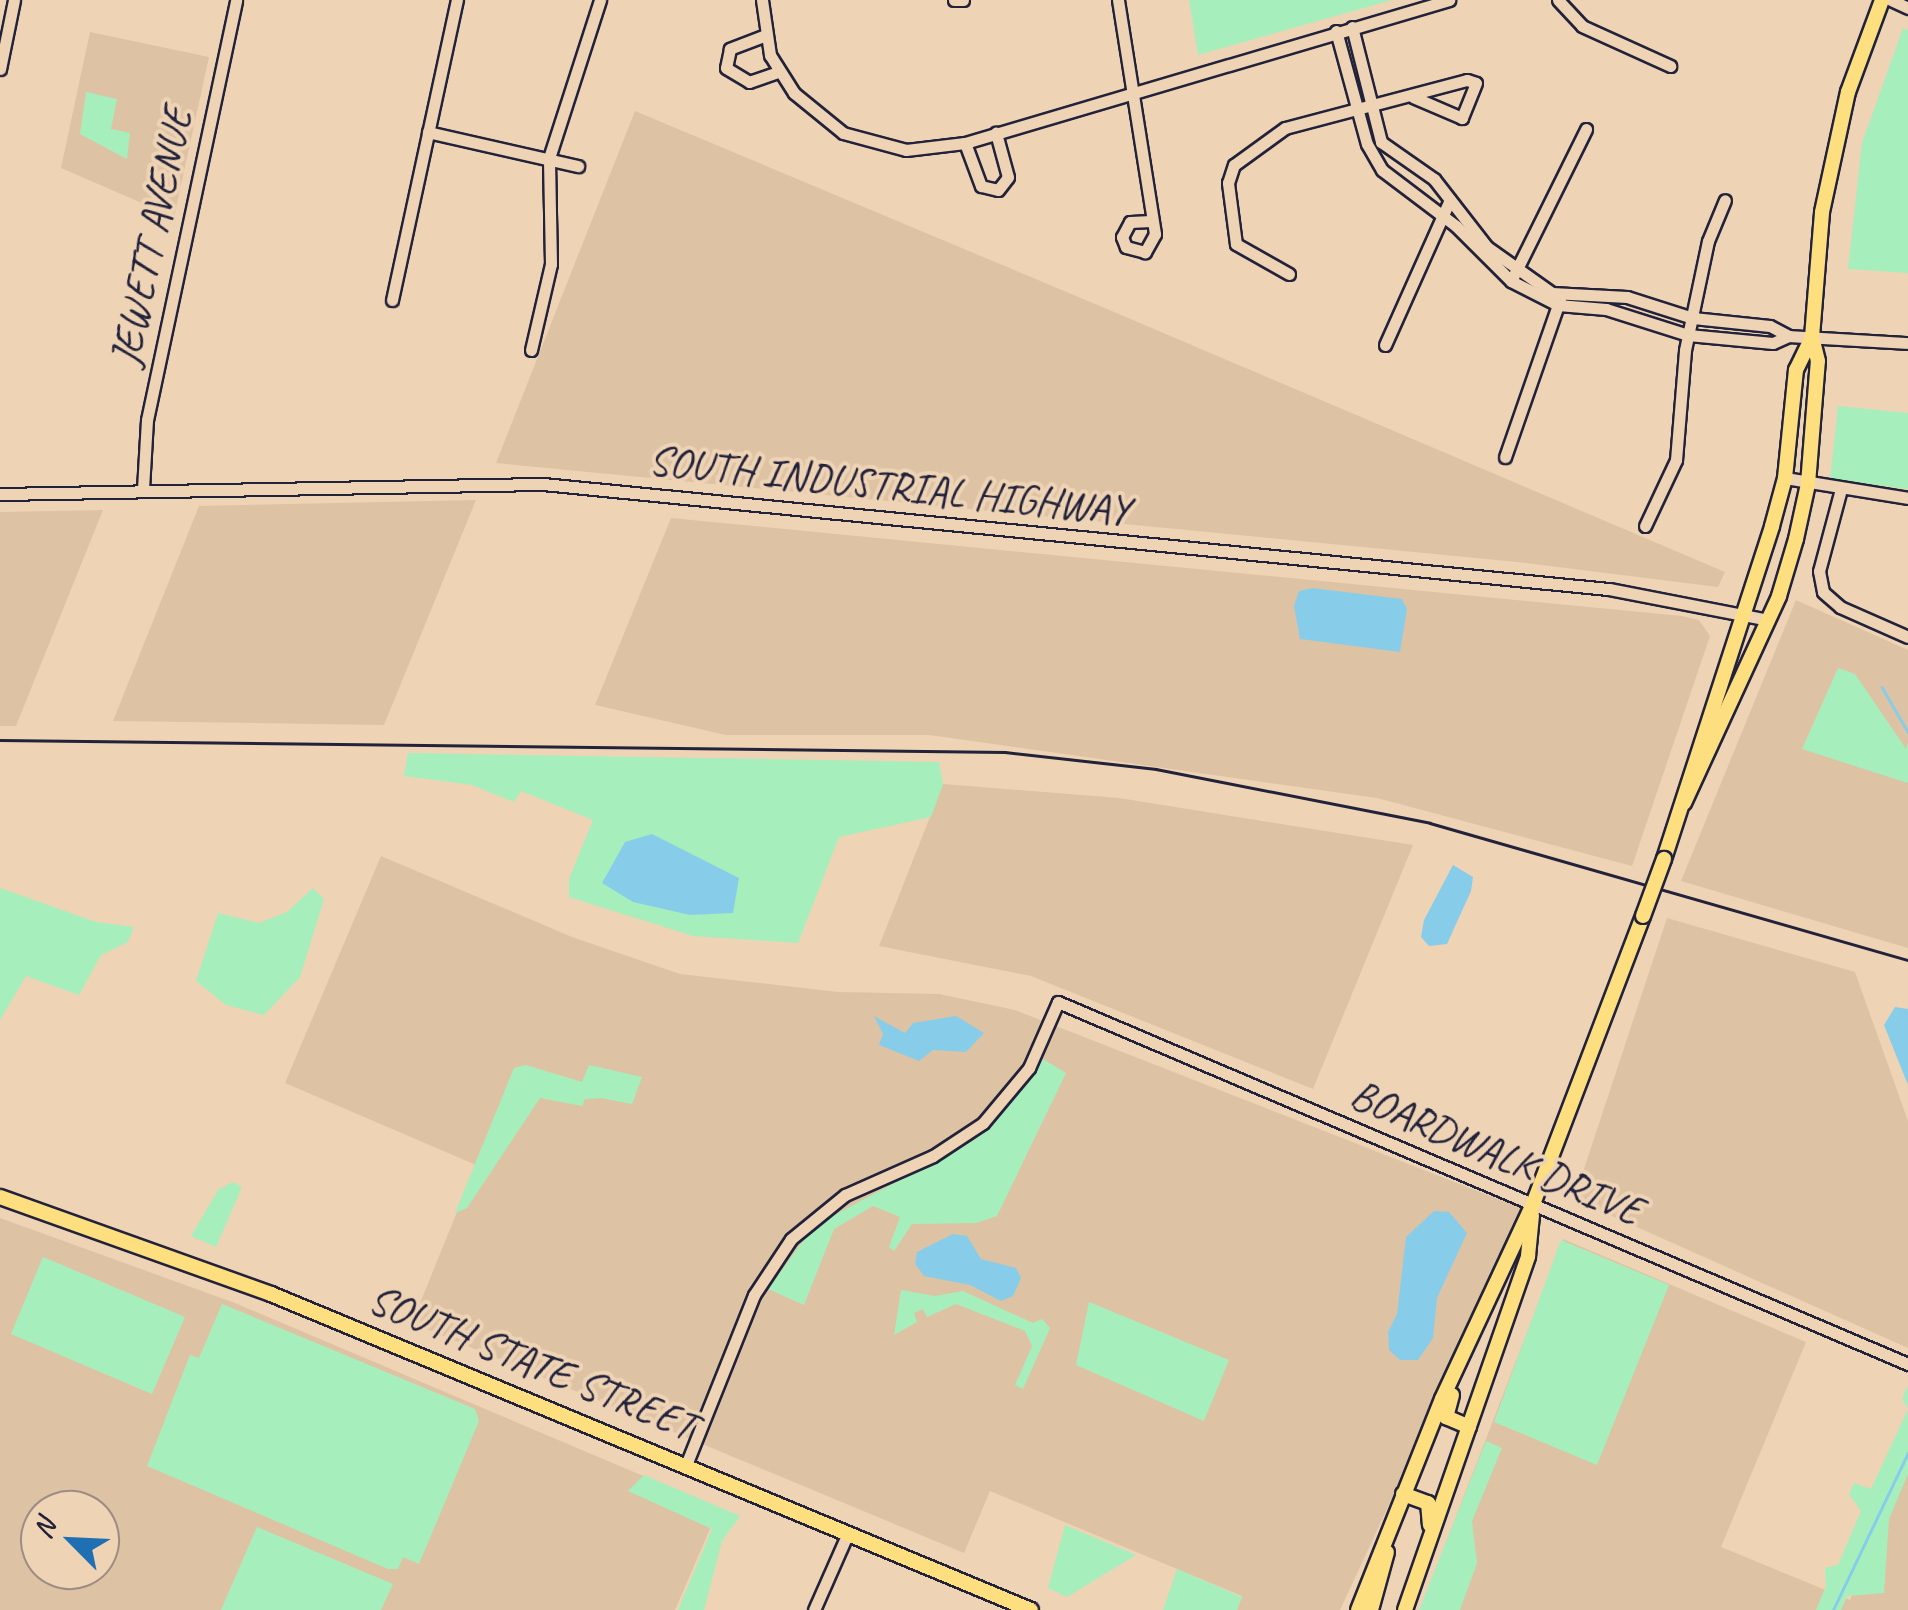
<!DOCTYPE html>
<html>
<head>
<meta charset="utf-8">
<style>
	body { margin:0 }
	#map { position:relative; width:1908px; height:1610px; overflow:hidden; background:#eed3b5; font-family:Caveat,sans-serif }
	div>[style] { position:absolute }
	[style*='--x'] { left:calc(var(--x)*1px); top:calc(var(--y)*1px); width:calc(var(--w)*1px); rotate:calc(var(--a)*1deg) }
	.built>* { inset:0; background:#ddc3a3 }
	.green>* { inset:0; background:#a6efbc }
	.water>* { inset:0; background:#87cde9 }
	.stream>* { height:2.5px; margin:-1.25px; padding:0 1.25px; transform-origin:1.25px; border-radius:1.25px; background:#87cde9 }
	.roads { filter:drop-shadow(2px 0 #22223b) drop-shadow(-2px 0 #22223b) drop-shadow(0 2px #22223b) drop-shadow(0 -2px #22223b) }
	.minor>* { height:11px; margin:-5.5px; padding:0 5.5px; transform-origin:5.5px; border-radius:5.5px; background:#eed3b5 }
	.major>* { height:14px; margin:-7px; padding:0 7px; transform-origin:7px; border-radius:7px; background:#fddf80 }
	.rail>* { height:2.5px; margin:-1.25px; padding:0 1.25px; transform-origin:1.25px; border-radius:1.25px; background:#22223b }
	.bridges { filter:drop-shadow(2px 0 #22223b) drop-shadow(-2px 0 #22223b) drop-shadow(0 2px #22223b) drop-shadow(0 -2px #22223b) }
	.major-bridge>* { height:14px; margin:-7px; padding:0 7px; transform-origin:7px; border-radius:7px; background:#fddf80 }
	span { translate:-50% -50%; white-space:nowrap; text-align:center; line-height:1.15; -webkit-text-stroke:8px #eed3b5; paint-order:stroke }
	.street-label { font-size:42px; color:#22223b }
	.north { position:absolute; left:20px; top:1490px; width:100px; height:100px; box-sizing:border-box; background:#eed3b5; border:2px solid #9c8c84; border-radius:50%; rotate:294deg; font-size:28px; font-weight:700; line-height:40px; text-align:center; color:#22223b }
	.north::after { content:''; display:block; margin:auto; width:35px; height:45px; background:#1f6fb2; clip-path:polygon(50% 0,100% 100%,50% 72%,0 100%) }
</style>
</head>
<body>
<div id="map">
	<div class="built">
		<i style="clip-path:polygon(90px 32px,209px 57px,174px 217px,61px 168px)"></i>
		<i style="clip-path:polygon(635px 111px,1100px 306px,1725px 572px,1718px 587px,1517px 562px,496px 463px)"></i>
		<i style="clip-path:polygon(476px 500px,384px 725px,113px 721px,199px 506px)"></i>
		<i style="clip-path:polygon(103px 510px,16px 726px,0 726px,0 512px)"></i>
		<i style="clip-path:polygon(671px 518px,1682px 616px,1699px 620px,1710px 636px,1632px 866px,1377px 798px,929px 735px,726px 735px,595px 705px)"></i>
		<i style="clip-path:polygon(1796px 600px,1908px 650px,1908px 948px,1681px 881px)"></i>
		<i style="clip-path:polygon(943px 784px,1119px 798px,1413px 845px,1313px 1089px,1031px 976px,879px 946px)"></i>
		<i style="clip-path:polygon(381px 856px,572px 937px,680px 974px,838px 992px,939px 994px,1015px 1010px,1526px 1210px,1340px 1610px,1237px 1610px,1242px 1596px,990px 1491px,964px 1553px,412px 1323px,476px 1165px,285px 1083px)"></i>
		<i style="clip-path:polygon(1667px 918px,1855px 972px,1908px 1121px,1908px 1348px,1574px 1199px)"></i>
		<i style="clip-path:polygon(evenodd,0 1218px,235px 1303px,719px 1508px,675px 1610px,0 1610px,0 1218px,40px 1510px,100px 1510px,100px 1570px,40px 1570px,40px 1510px)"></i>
		<i style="clip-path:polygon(1563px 1239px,1806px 1342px,1721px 1547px,1850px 1600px,1908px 1461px,1908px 1610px,1420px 1610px)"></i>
	</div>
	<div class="green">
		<i style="clip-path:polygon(1189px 0,1392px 0,1198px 55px)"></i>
		<i style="clip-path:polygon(1903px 28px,1908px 30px,1908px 273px,1848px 269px,1862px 143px)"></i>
		<i style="clip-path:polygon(86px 92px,117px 99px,111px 129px,130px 133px,127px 159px,80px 134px)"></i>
		<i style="clip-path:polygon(1838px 406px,1908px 413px,1908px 489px,1830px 479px)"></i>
		<i style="clip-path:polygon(1838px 668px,1855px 674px,1906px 749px,1908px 742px,1908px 783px,1802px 749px)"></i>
		<i style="clip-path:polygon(408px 753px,939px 762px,943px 784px,931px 817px,839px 837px,798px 943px,693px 936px,569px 897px,569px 879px,593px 820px,521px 791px,514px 802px,472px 785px,404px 776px)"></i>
		<i style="clip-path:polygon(0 888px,96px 922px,134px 927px,128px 942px,101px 955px,79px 995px,26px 976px,0 1020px)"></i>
		<i style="clip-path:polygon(313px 888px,324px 899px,300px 977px,264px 1015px,226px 1005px,196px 981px,218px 913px,259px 923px,287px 912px)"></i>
		<i style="clip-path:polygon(1041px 1058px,1066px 1073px,997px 1216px,976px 1223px,912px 1224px,894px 1251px,889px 1247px,900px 1217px,873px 1206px,834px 1229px,804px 1305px,768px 1289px,814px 1226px,973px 1141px,1000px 1117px)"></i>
		<i style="clip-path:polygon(526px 1065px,582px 1082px,589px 1065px,642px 1077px,632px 1104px,601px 1098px,585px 1099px,582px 1106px,540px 1098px,467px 1208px,455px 1213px,514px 1068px)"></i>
		<i style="clip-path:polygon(233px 1182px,242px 1187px,216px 1247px,191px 1236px,218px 1190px)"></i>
		<i style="clip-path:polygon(1561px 1240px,1669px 1285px,1597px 1465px,1494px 1422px)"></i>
		<i style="clip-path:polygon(43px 1257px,185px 1317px,152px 1394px,11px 1334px)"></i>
		<i style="clip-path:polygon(901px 1290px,935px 1296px,963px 1291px,1033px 1323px,1042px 1319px,1050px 1328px,1023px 1389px,1015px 1385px,1032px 1346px,1025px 1331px,956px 1304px,927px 1317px,923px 1309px,914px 1313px,917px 1322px,894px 1335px)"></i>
		<i style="clip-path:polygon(1089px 1302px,1229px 1360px,1204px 1421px,1076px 1365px)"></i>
		<i style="clip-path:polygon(222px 1304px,475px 1409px,479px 1421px,419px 1564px,403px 1557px,398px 1569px,388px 1569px,147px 1466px,190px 1355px,199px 1358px)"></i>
		<i style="clip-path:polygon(1907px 1387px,1908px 1387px,1908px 1474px,1889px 1519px,1884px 1593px,1847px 1596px,1841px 1610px,1816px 1610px,1826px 1586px,1825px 1568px,1838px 1565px,1861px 1511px,1849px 1494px,1854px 1483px,1871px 1489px,1908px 1409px,1902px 1398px)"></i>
		<i style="clip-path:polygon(1486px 1441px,1502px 1448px,1472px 1521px,1477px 1563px,1460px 1610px,1419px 1610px)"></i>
		<i style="clip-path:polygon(644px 1475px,740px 1516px,722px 1541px,704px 1610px,678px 1610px,712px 1529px,628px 1491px)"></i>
		<i style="clip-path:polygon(1065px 1525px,1136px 1555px,1067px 1597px,1048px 1588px)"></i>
		<i style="clip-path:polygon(257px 1527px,393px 1584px,381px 1610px,221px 1610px)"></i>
		<i style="clip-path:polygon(1177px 1569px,1242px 1597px,1237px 1610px,1163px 1610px)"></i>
	</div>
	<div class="water">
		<i style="clip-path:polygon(1312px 588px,1402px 599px,1407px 609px,1400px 652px,1300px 639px,1294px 606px,1299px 591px)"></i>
		<i style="clip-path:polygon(652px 834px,739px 878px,733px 913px,690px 915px,633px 902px,602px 883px,625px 842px)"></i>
		<i style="clip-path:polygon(1453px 865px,1473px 877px,1471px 891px,1447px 944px,1429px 946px,1421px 937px,1424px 920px)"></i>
		<i style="clip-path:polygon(1895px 1007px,1908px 1009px,1908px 1085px,1884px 1025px)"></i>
		<i style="clip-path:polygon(874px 1016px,905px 1033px,913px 1023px,956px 1016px,984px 1033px,966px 1052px,933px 1050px,919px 1061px,879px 1045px,883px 1034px)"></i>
		<i style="clip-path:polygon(1434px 1211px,1449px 1212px,1467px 1233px,1437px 1298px,1433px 1338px,1418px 1360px,1400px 1360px,1389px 1350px,1388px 1332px,1397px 1314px,1406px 1237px)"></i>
		<i style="clip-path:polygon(953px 1234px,967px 1236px,981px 1259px,1016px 1268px,1021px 1278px,1013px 1296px,1001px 1301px,970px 1285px,924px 1276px,915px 1264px,917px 1252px)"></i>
	</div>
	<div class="stream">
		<i style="--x:1882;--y:687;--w:52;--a:60"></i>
		<i style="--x:1833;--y:1610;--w:174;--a:-64.5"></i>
	</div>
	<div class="roads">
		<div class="minor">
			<i style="--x:762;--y:0;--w:56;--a:81.7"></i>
			<i style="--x:770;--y:55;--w:45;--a:57.7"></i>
			<i style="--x:794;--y:93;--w:63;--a:39.2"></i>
			<i style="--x:843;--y:133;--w:65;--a:15.1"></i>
			<i style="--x:906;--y:150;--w:59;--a:-6.8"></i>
			<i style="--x:965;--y:143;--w:505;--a:-16.46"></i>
			<i style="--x:954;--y:0;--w:9;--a:0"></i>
			<i style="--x:1118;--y:0;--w:237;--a:81"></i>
			<i style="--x:1155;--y:234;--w:21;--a:119"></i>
			<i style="--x:1145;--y:252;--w:20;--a:-165"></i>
			<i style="--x:1126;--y:247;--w:11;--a:-112"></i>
			<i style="--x:1122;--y:237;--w:17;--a:-62"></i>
			<i style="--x:1130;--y:222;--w:21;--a:-3"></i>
			<i style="--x:1558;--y:0;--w:35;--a:47"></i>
			<i style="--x:1582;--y:26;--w:97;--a:24.4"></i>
			<i style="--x:1891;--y:0;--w:19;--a:25"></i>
			<i style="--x:1352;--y:27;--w:119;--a:75.8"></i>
			<i style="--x:1381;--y:142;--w:65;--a:34.9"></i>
			<i style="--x:1434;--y:179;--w:86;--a:52.1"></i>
			<i style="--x:1487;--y:247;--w:80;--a:35.3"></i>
			<i style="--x:1552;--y:293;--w:75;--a:3.1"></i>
			<i style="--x:1627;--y:297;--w:69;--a:17.7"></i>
			<i style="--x:1693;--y:318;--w:77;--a:5.9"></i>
			<i style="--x:1770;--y:326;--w:21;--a:28"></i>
			<i style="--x:1789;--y:336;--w:119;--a:3.4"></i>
			<i style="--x:1336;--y:31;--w:117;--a:74.7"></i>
			<i style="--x:1367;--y:144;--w:30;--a:60"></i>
			<i style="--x:1382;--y:170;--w:93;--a:37.1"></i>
			<i style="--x:1456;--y:226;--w:78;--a:45"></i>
			<i style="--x:1511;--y:281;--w:53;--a:27.1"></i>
			<i style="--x:1558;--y:305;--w:48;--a:4.8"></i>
			<i style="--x:1606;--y:309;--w:86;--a:17.6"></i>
			<i style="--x:1688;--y:335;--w:85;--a:5.4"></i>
			<i style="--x:1773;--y:343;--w:17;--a:-24"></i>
			<i style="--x:766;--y:35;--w:39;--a:159"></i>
			<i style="--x:730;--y:49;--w:19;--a:102"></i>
			<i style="--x:726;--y:68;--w:27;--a:31"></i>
			<i style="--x:749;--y:82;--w:31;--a:-19"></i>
			<i style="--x:0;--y:69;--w:70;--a:-78.5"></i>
			<i style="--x:428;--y:132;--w:154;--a:12.8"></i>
			<i style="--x:965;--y:143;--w:46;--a:69.6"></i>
			<i style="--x:981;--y:186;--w:17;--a:13"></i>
			<i style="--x:998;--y:190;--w:16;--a:-52"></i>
			<i style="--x:1008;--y:177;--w:46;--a:-105.3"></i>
			<i style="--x:1289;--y:274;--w:61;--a:-150.5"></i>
			<i style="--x:1236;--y:244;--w:62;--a:-97.5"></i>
			<i style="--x:1228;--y:183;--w:19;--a:-72"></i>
			<i style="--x:1234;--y:165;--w:63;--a:-36"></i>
			<i style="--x:1285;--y:128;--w:188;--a:-14.8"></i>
			<i style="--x:1467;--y:80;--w:9;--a:18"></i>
			<i style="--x:1476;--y:83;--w:38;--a:112"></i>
			<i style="--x:1462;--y:118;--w:53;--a:-156.8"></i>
			<i style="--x:1513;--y:277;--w:165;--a:-63.7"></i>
			<i style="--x:392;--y:300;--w:307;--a:-77.8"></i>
			<i style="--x:1385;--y:345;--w:159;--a:-65.9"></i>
			<i style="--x:531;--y:350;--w:88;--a:-76.9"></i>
			<i style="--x:551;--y:264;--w:106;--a:-91.1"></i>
			<i style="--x:549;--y:158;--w:166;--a:-72.1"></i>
			<i style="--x:1505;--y:457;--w:167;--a:-70.8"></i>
			<i style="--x:1785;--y:478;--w:125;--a:9.2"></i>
			<i style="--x:143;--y:489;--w:69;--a:-86.7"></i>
			<i style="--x:147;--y:420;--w:429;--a:-78"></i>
			<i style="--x:1841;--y:489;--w:85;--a:105"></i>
			<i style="--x:1819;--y:571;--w:21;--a:79"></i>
			<i style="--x:1823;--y:592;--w:23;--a:41"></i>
			<i style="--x:1840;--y:607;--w:74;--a:23.8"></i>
			<i style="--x:0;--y:494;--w:543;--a:-1.06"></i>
			<i style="--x:543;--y:484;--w:1071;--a:5.63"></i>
			<i style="--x:1609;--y:589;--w:162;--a:11"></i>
			<i style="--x:1645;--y:526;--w:73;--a:-64.8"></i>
			<i style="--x:1676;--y:460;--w:110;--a:-85.3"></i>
			<i style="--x:1685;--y:350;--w:111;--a:-78.1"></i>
			<i style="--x:1708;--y:241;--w:44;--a:-67.5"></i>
			<i style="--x:686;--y:1465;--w:183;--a:-68.2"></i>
			<i style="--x:754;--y:1295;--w:67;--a:-56.5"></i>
			<i style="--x:791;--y:1239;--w:70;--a:-39.2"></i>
			<i style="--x:845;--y:1195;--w:96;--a:-23.9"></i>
			<i style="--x:933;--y:1156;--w:60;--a:-33.4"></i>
			<i style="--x:983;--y:1123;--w:72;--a:-50.1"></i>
			<i style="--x:1029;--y:1068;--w:72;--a:-66.3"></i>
			<i style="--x:1058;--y:1002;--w:924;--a:23.07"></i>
			<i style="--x:814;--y:1610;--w:84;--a:-66.2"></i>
		</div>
		<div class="major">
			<i style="--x:1684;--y:803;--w:228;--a:-65.3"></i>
			<i style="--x:1779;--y:596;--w:59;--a:-73.4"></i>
			<i style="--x:1796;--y:539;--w:56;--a:-77.7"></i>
			<i style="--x:1808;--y:484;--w:123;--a:-85.4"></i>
			<i style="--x:1818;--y:361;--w:25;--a:-104"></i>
			<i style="--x:1812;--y:337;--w:125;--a:-85.4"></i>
			<i style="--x:1822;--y:212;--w:123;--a:-77.8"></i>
			<i style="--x:1848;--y:92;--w:98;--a:-69.7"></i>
			<i style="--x:1664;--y:859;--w:350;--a:-72"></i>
			<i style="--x:1772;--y:526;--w:50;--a:-74.8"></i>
			<i style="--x:1785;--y:478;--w:109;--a:-84.2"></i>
			<i style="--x:1796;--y:370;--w:37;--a:-64"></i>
			<i style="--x:0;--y:1197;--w:288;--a:19.7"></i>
			<i style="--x:271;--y:1294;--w:823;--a:22.58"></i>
			<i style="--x:1452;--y:1395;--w:23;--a:105"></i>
			<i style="--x:1446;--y:1417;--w:25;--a:23"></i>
			<i style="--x:1403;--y:1494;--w:27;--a:20"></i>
			<i style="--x:1428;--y:1503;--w:22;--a:85"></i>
			<i style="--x:1358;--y:1610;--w:227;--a:-68.3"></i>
			<i style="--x:1442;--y:1399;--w:215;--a:-65"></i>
			<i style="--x:1533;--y:1204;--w:308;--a:-69.1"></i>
			<i style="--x:1371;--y:1610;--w:60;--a:-74.6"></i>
			<i style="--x:1405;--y:1610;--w:375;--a:-70.8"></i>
			<i style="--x:1528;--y:1256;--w:41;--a:-84.4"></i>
		</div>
	</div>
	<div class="rail">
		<i style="--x:0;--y:740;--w:1005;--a:0.68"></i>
		<i style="--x:1005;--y:752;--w:152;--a:6.4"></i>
		<i style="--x:1156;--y:769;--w:279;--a:11.1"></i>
		<i style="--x:1430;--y:823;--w:497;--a:16"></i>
	</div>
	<div class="bridges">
		<div class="major-bridge">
			<i style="--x:1643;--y:916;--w:61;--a:-69.8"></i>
		</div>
	</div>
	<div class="street-label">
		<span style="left:152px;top:237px;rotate:-78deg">JEWETT AVENUE</span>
		<span style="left:889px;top:486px;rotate:6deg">SOUTH INDUSTRIAL HIGHWAY</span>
		<span style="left:1496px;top:1153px;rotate:23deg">BOARDWALK DRIVE</span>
		<span style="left:532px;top:1363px;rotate:22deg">SOUTH STATE STREET</span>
	</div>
	<div class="north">N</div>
</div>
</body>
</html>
